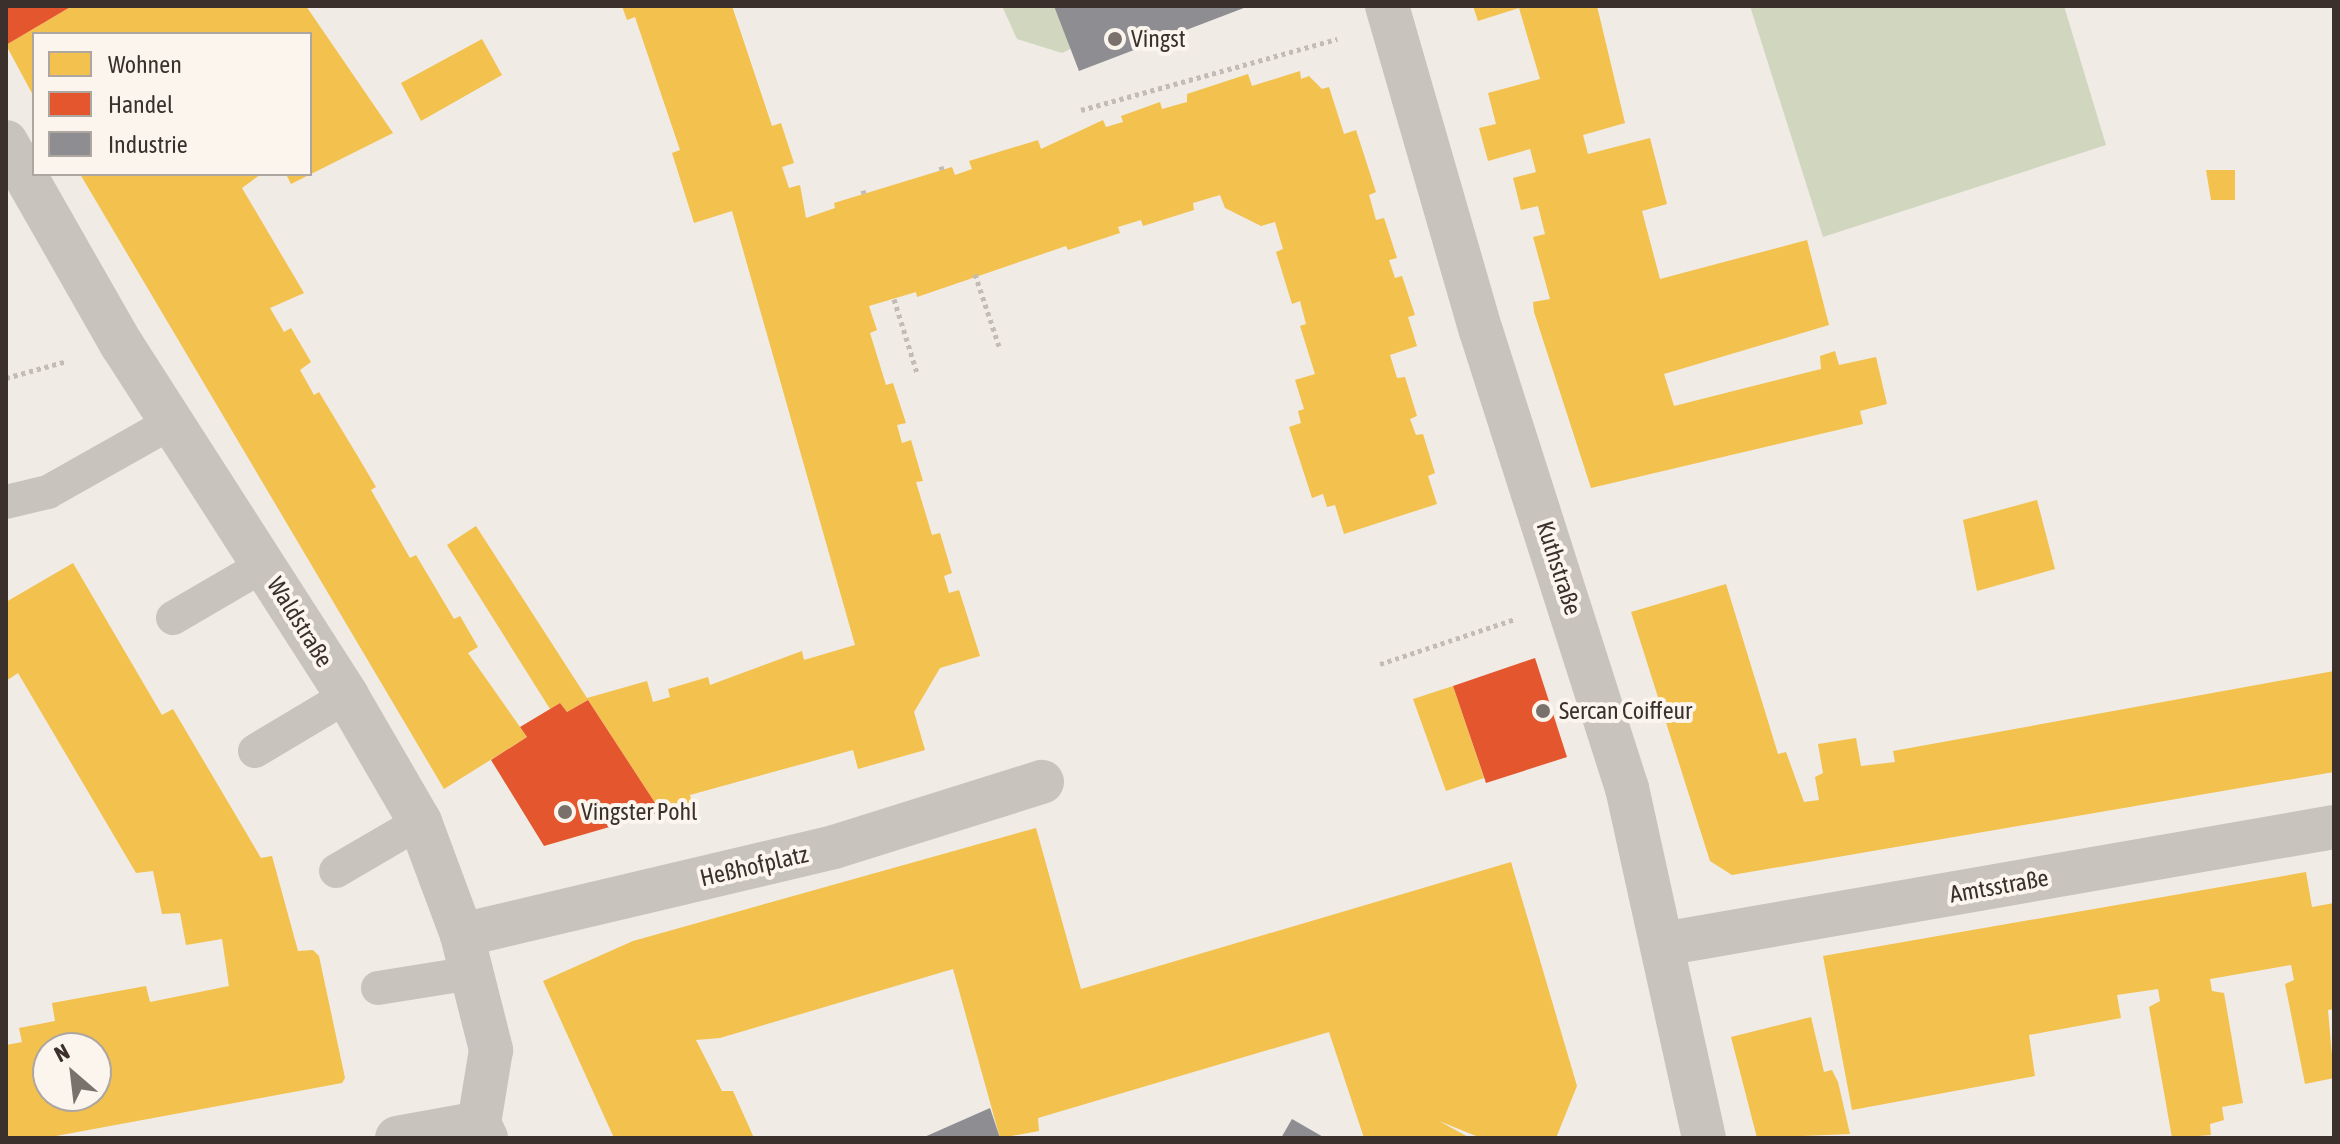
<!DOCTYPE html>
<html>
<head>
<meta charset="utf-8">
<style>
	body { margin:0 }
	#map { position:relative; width:2340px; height:1144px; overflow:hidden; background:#f0ebe5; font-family:"Asap Condensed",sans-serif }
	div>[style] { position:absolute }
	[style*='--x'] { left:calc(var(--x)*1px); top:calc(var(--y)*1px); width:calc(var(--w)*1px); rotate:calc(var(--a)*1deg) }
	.green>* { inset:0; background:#d1d6bf }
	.homes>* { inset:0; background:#f2c14e }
	.shops>* { inset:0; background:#e4572e }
	.industry>* { inset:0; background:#8d8d92 }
	.path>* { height:5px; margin-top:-2.5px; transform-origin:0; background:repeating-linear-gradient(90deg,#c2bbb6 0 4px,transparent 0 8px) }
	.lane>* { height:34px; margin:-17px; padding:0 17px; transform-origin:17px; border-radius:17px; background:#c9c3be }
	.street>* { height:44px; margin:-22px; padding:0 22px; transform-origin:22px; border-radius:22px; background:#c9c3be }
	.dots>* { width:22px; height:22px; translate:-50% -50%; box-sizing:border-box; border:4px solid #fbf5ee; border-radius:50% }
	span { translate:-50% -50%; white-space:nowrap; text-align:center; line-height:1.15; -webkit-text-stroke:8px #fbf5ee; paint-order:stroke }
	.poi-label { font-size:24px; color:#3b302b }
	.left { translate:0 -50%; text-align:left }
	.street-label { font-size:24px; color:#3b302b }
	.frame { position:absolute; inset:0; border:8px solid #3b302b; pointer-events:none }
	.legend { position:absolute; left:32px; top:32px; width:280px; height:144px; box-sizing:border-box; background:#fbf5ee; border:2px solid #aea6a0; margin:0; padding:10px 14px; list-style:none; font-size:24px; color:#3b302b }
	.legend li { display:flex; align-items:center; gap:16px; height:40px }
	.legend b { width:40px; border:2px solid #aea6a0 }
	.north { position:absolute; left:32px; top:1032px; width:80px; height:80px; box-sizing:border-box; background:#fbf5ee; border:2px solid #aea6a0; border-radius:50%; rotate:332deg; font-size:22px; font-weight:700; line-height:32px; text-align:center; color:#3b302b }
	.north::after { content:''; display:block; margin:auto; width:28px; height:36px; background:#7a716c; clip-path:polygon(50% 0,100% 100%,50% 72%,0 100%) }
</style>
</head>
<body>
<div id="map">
	<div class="green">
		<i style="clip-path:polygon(1002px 6px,1066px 6px,1081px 44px,1062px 53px,1017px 39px)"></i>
		<i style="clip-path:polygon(1750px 6px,2064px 6px,2106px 145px,1823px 237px)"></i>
	</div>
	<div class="homes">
		<i style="clip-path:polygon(72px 6px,306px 6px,393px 133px,291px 184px,286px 174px,310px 174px,310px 34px,34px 34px,34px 97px,6px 45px)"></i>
		<i style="clip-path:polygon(622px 6px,732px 6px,772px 126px,781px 123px,794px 163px,782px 167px,789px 188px,800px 185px,806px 218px,835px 208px,834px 203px,952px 167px,955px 175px,972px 169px,969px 161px,1038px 140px,1041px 149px,1103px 120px,1106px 127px,1123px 122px,1121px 116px,1160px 102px,1162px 109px,1187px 102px,1187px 94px,1248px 74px,1252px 86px,1300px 71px,1301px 79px,1309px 76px,1322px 89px,1329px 87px,1344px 134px,1356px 130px,1376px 192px,1369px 195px,1376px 220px,1384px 218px,1397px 258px,1389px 260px,1395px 278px,1402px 276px,1415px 315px,1408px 317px,1417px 346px,1390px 355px,1397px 378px,1405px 377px,1417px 416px,1410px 419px,1416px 435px,1423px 434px,1435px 473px,1428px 476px,1437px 504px,1344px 534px,1335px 505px,1327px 507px,1323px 494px,1312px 498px,1289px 427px,1301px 423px,1298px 411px,1304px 409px,1295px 380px,1315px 374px,1300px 326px,1306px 324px,1300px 301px,1292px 304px,1276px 252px,1283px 249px,1275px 222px,1261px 226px,1225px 208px,1220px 195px,1193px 203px,1194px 210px,1143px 226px,1141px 220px,1118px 227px,1120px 233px,1068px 250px,1066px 246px,917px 297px,916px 292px,869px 306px,877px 330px,870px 333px,886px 385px,893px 383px,906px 423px,897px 425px,902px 443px,911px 440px,923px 481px,916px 482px,932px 535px,940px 533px,952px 573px,944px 576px,949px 593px,959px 590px,980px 656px,940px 668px,914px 712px,925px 750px,858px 769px,853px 750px,690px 795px,692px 804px,661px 812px,588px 700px,567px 712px,560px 703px,550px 709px,447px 545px,476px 526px,587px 698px,647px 681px,653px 702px,670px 697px,668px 689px,708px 677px,710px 685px,802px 651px,804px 660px,855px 645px,732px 211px,694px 223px,672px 153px,680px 150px,635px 17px,627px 20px)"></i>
		<i style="clip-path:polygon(1473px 6px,1597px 6px,1625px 123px,1583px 135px,1588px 154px,1650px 138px,1667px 204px,1642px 211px,1660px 279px,1807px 240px,1829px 325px,1664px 374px,1674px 406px,1821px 369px,1820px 356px,1835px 351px,1839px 365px,1876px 357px,1887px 404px,1860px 411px,1863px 424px,1591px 488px,1534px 312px,1533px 302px,1550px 299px,1533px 237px,1545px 234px,1538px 206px,1521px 210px,1513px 178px,1536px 172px,1530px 149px,1488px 161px,1479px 128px,1496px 124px,1488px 93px,1540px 79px,1519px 8px,1478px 21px)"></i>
		<i style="clip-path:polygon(482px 39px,502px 75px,421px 121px,401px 83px)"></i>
		<i style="clip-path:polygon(2206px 170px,2235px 170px,2235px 200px,2211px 200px)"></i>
		<i style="clip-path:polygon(80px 174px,261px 174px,242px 188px,304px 293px,270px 308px,284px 332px,291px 328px,311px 362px,300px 370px,314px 395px,319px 392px,357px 455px,376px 487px,371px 490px,410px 558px,416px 555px,454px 619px,460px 616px,478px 647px,468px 653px,527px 737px,444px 789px)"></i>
		<i style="clip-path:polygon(2037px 500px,2055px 569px,1977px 591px,1963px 520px)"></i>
		<i style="clip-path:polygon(evenodd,73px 563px,162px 715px,173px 709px,261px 858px,272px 856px,298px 951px,313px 950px,319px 956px,345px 1078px,342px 1083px,45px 1138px,6px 1138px,6px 1045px,22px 1042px,19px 1028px,55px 1021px,52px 1003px,146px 986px,150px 1002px,229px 986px,222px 939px,186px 945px,180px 913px,162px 914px,153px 871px,136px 873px,18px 673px,6px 681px,6px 602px,73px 563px,48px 1048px,96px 1048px,96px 1096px,48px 1096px,48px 1048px)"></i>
		<i style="clip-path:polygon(1726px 584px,1778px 754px,1786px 752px,1804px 802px,1819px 800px,1815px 777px,1823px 773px,1818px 744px,1856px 738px,1861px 766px,1895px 762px,1893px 751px,2334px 671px,2334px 772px,1732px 875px,1710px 861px,1631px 612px)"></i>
		<i style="clip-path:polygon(1453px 686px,1484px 778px,1446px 791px,1413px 699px)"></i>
		<i style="clip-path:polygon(1036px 828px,1081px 989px,1511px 862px,1577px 1086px,1556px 1138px,1481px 1138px,1439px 1121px,1470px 1138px,1364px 1138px,1329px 1032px,1038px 1118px,1039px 1131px,1000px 1138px,953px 969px,720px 1038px,696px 1040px,722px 1091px,733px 1091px,754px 1138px,614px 1138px,543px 981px,633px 941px)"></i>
		<i style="clip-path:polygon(2306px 872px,2312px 907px,2334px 903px,2334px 1009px,2328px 1010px,2334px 1078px,2305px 1084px,2285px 984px,2294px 980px,2291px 965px,2210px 979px,2212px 991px,2224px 993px,2243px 1103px,2222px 1107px,2224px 1120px,2210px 1124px,2211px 1135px,2172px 1138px,2149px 1007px,2160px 1001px,2158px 989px,2117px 995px,2121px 1018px,2029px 1035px,2035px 1076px,1852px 1110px,1823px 956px)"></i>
		<i style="clip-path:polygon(1811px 1017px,1824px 1072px,1832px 1070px,1838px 1082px,1850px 1134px,1757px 1138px,1731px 1037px)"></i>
	</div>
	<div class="shops">
		<i style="clip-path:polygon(6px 6px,72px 6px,6px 45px)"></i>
		<i style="clip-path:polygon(1535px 658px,1567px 757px,1486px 783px,1453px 686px)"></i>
		<i style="clip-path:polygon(588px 700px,661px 812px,544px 846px,491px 760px,527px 737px,520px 727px,560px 703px,567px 712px)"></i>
	</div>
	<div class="industry">
		<i style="clip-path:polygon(1054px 6px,1249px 6px,1079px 71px)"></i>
		<i style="clip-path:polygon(990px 1108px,1000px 1138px,922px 1138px)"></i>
		<i style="clip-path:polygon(1292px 1119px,1325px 1138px,1281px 1138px)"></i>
	</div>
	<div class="path">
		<i style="--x:1081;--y:110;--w:266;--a:-15.5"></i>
		<i style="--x:941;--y:166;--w:4;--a:76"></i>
		<i style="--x:863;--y:190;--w:4;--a:76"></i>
		<i style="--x:975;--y:274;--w:79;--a:71.6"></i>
		<i style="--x:894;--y:299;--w:77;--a:72.7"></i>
		<i style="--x:6;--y:378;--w:63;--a:-15.6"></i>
		<i style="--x:1380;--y:664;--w:142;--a:-18.4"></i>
	</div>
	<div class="lane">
		<i style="--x:6;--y:502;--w:43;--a:-13.4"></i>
		<i style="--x:48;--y:492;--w:142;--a:-29.4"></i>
		<i style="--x:173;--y:618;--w:105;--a:-30.2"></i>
		<i style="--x:255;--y:751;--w:107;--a:-30.9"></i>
		<i style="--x:336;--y:871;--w:97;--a:-30.3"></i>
		<i style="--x:378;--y:988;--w:95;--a:-9.1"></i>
	</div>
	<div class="street">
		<i style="--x:1387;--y:6;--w:338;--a:73.9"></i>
		<i style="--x:1481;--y:331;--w:480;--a:72.3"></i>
		<i style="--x:1627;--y:788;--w:358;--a:77.6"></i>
		<i style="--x:6;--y:142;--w:234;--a:60.3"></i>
		<i style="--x:122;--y:345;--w:417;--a:57.3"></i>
		<i style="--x:347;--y:696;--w:146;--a:59.9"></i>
		<i style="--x:420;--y:822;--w:121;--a:69.6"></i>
		<i style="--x:462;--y:935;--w:119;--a:75.8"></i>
		<i style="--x:491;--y:1050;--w:74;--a:99.3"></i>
		<i style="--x:479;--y:1123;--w:17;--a:65"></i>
		<i style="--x:462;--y:935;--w:382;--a:-13.3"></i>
		<i style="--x:834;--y:847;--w:218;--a:-17.4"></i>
		<i style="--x:1663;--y:944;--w:681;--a:-9.89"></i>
		<i style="--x:397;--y:1138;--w:83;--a:-10.4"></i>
	</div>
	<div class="dots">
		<i style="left:1115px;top:39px;background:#7a716c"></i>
		<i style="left:1543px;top:711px;background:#7a716c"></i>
		<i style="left:565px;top:812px;background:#7a716c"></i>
	</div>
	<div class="poi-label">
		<span class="left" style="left:1131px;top:39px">Vingst</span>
		<span class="left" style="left:1559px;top:711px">Sercan Coiffeur</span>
		<span class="left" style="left:581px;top:812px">Vingster Pohl</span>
	</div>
	<div class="street-label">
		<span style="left:1559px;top:568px;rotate:72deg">Kuthstraße</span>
		<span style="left:300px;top:622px;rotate:58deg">Waldstraße</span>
		<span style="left:754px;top:866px;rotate:-13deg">Heßhofplatz</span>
		<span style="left:1999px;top:886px;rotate:-10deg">Amtsstraße</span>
	</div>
	<div class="frame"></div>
	<ul class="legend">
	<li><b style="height:22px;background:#f2c14e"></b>Wohnen</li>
	<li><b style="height:22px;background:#e4572e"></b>Handel</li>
	<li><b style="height:22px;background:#8d8d92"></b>Industrie</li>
	</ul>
	<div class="north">N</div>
</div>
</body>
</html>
